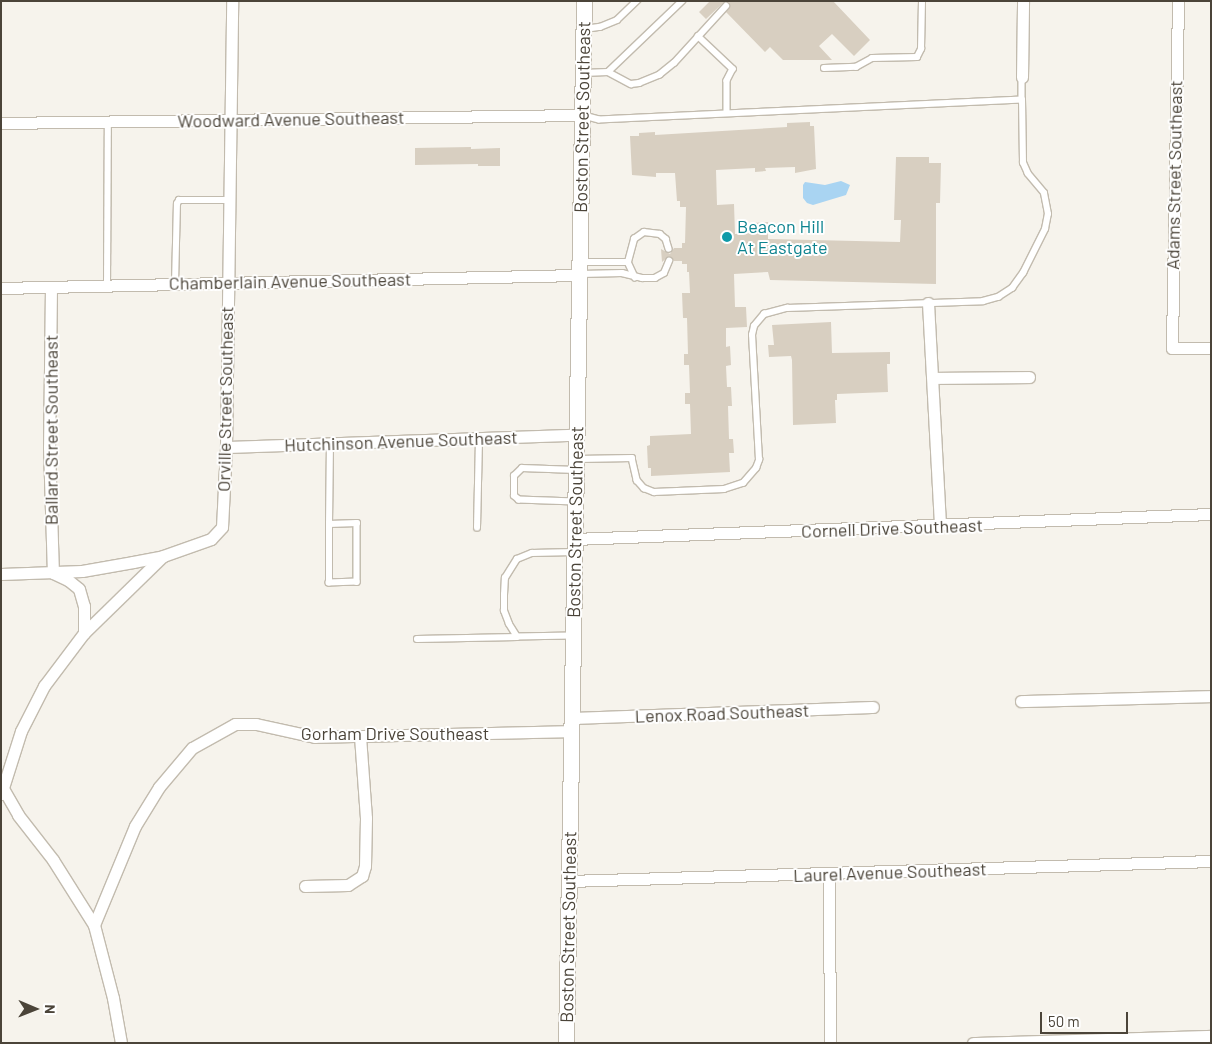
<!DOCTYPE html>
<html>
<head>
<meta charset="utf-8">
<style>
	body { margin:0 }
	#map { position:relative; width:1212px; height:1044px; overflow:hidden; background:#f6f3ec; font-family:Barlow,sans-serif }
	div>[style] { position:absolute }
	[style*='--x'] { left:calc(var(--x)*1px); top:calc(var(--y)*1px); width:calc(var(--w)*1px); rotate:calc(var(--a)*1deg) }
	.water>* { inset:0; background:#a9d4f2 }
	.building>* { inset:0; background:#d8cfc1 }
	.roads { filter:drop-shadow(1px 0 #c2bbae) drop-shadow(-1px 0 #c2bbae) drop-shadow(0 1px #c2bbae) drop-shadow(0 -1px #c2bbae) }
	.service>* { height:5.5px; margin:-2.75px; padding:0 2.75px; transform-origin:2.75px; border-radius:2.75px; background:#fff }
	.minor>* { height:11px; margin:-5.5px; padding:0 5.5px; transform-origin:5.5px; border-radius:5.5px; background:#fff }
	.tertiary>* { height:15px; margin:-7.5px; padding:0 7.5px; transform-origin:7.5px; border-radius:7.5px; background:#fff }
	.dots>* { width:14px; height:14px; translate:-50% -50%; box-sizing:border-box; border:2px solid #fff; border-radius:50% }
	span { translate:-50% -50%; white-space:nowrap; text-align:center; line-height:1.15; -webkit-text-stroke:4px #fff; paint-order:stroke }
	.street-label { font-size:18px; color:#4b4439 }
	.culture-label { font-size:18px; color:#0d838f }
	.left { translate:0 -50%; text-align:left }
	.frame { position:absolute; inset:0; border:2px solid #4b4439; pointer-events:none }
	.north { position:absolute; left:10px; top:984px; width:50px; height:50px; -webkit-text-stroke:4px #fff; paint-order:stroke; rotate:91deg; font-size:14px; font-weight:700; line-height:20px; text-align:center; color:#4b4439 }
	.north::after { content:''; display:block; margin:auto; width:18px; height:22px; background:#4b4439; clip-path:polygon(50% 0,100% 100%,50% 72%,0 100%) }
	.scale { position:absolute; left:1040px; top:1012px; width:88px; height:22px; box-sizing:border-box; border:2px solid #4b4439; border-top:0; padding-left:6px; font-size:15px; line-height:18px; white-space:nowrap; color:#4b4439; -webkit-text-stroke:4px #fff; paint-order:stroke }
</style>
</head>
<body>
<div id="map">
	<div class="water">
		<i style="clip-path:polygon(841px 181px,850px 185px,846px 195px,813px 205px,807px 203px,803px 198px,803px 185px,805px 182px,825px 185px)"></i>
	</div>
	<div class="building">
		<i style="clip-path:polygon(710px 1px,833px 1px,870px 40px,854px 56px,832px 34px,819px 46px,832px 60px,783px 60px,770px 47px,765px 52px,726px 12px,730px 7px,729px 2px,723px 3px,706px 19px,699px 12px)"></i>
		<i style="clip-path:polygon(810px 122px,810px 126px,814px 126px,816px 169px,795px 173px,795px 167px,765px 168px,766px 171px,755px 172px,755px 168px,716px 170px,717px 205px,734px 204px,735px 234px,753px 233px,753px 223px,768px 222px,768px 239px,900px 242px,901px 220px,894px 220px,896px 157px,929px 157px,929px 163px,941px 163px,940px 203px,936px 203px,936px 284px,770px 280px,768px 272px,734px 274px,735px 307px,746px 307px,747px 327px,726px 328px,726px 347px,730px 346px,731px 365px,726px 366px,727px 387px,731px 387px,732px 406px,728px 406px,729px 439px,733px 439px,734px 453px,729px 453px,730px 472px,651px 476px,651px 468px,648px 468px,647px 446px,650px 445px,650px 436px,691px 434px,690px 404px,685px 404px,685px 393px,690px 393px,689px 365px,684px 365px,684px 354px,688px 354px,687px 318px,683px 318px,682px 293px,690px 293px,689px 272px,687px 272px,687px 264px,682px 264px,682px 261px,674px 261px,669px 256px,662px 262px,661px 249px,670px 254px,674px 248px,682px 248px,682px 243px,685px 243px,686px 207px,680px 207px,680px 201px,677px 201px,675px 173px,656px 173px,656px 177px,632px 175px,630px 136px,639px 136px,639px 133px,655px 132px,655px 135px,787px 127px,787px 123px)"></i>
		<i style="clip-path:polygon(471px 147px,471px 149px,500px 148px,500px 166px,478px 166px,478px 164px,415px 165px,415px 148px)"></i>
		<i style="clip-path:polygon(831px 322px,832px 353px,890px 352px,890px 364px,887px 364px,888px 392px,837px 394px,837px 400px,835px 400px,836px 423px,793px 425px,792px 360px,791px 356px,769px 357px,768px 345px,774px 345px,772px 325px)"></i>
	</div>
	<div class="roads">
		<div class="service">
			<i style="--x:585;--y:29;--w:15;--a:-8"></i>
			<i style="--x:600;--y:27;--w:18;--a:-22"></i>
			<i style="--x:617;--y:20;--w:28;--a:-44"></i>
			<i style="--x:698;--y:36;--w:48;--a:43.3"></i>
			<i style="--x:733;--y:69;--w:13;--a:117"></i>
			<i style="--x:727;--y:81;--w:32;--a:90"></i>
			<i style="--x:824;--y:68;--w:32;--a:-2"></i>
			<i style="--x:856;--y:67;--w:18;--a:-29"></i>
			<i style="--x:872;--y:58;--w:45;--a:-1.3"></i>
			<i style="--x:917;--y:57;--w:9;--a:-63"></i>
			<i style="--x:921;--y:49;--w:48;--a:-88.8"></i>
			<i style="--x:608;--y:72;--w:26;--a:28"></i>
			<i style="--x:631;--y:84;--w:8;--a:-7"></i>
			<i style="--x:639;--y:83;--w:22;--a:-22"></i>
			<i style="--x:659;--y:75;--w:19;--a:-39"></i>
			<i style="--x:674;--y:63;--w:77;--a:-47.6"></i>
			<i style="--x:583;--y:73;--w:25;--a:-2"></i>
			<i style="--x:608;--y:72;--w:103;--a:-43.8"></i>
			<i style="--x:1022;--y:77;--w:23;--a:90"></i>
			<i style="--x:581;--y:262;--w:47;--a:0"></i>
			<i style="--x:628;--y:262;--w:24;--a:-75"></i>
			<i style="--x:634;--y:239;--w:12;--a:-35"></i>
			<i style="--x:644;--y:232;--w:16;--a:7"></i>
			<i style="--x:660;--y:234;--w:8;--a:40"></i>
			<i style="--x:666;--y:239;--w:10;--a:73"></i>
			<i style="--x:628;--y:262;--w:17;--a:65"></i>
			<i style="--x:581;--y:274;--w:41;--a:-1.4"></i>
			<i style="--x:622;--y:273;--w:21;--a:14"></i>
			<i style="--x:642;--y:278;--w:13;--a:0"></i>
			<i style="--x:655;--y:278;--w:10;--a:-29"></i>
			<i style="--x:664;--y:273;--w:13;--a:-67"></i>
			<i style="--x:175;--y:284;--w:80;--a:-88.6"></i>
			<i style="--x:177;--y:204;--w:4;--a:-63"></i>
			<i style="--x:179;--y:200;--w:49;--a:0"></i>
			<i style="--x:107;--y:286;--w:165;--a:-89.7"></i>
			<i style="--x:578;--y:459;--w:54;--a:-1.1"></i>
			<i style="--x:632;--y:458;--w:23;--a:77"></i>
			<i style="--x:637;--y:480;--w:11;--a:49"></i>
			<i style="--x:644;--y:488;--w:11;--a:22"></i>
			<i style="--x:654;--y:492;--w:70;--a:-2.5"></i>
			<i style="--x:724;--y:489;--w:20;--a:-18"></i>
			<i style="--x:743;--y:483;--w:20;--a:-49"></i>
			<i style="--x:756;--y:468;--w:9;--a:-69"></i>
			<i style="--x:759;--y:460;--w:125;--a:-93.2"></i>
			<i style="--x:752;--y:335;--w:9;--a:-77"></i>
			<i style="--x:754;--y:326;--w:16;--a:-50"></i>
			<i style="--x:764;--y:314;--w:24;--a:-15"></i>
			<i style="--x:787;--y:308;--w:196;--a:-2"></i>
			<i style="--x:983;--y:301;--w:16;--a:-15"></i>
			<i style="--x:998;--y:297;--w:17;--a:-33"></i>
			<i style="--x:1012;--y:288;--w:19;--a:-54"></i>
			<i style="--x:1023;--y:273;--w:49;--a:-63.4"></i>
			<i style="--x:1045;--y:229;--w:15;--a:-79"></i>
			<i style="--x:1048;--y:214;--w:21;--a:-101"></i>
			<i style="--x:1044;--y:193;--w:25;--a:-130"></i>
			<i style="--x:1028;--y:174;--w:12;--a:-114"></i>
			<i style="--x:1023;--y:163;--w:63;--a:-90.9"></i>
			<i style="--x:1022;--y:100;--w:423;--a:177.3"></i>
			<i style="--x:599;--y:120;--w:16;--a:-165"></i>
			<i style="--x:575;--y:502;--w:56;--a:-178"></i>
			<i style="--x:519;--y:500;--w:6;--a:-141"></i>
			<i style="--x:514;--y:496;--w:20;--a:-90"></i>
			<i style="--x:514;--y:476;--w:11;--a:-45"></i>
			<i style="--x:522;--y:468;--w:54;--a:2.1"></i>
			<i style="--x:329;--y:524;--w:28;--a:-2"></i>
			<i style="--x:357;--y:523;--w:59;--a:90"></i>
			<i style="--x:357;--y:582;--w:28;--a:178"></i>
			<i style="--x:329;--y:583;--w:59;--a:-90"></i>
			<i style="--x:329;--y:524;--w:81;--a:-89.3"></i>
			<i style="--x:477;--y:528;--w:90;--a:-88.7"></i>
			<i style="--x:572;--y:636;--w:55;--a:179"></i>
			<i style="--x:517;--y:637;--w:15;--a:-122"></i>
			<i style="--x:509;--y:624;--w:14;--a:-111"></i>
			<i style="--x:504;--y:611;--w:16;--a:-90"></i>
			<i style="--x:504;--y:595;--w:17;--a:-87"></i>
			<i style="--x:505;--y:578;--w:22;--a:-58"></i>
			<i style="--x:517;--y:559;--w:16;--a:-22"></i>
			<i style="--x:532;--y:553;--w:42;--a:-1.4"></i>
			<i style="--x:417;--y:639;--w:100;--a:-1.1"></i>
		</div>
		<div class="minor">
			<i style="--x:1178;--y:1;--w:347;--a:91"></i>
			<i style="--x:1172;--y:348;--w:39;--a:0"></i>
			<i style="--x:1022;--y:77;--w:76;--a:-89.2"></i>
			<i style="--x:1;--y:123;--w:581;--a:-0.79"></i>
			<i style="--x:51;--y:287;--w:160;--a:90.7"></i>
			<i style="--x:49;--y:447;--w:126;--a:88.2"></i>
			<i style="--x:53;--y:573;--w:17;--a:25"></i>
			<i style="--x:68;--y:580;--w:14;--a:39"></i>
			<i style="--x:79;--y:589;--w:18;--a:74"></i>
			<i style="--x:84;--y:606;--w:27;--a:90"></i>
			<i style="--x:1;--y:288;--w:578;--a:-1.29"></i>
			<i style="--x:928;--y:303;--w:223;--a:86.9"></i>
			<i style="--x:933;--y:378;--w:96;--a:-0.6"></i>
			<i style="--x:226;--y:447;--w:350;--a:-2"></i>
			<i style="--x:574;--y:539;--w:637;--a:-2.25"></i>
			<i style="--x:1;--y:574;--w:81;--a:-2.1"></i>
			<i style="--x:82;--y:571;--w:52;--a:-10"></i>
			<i style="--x:133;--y:562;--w:31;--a:-11"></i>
			<i style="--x:163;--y:556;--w:51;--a:-19.5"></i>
			<i style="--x:211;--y:539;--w:16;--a:-47"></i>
			<i style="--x:222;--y:527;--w:80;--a:-87.1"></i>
			<i style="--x:226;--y:447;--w:446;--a:-89.2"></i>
			<i style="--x:1021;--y:701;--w:190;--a:-1.5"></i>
			<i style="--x:571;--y:718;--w:302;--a:-2.1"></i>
			<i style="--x:1;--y:785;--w:34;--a:60"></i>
			<i style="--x:18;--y:815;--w:57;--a:52.1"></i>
			<i style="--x:53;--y:860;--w:77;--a:57.8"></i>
			<i style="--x:94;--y:925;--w:75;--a:75.4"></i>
			<i style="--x:113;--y:998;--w:46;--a:79.9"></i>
			<i style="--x:1;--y:794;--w:66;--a:-72.4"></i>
			<i style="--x:21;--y:731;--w:51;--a:-62.9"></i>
			<i style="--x:44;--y:686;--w:66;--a:-53"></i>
			<i style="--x:84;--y:633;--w:109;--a:-44.3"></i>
			<i style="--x:829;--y:875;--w:168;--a:89.7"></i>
			<i style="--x:569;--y:881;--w:642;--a:-1.78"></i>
			<i style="--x:305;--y:886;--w:43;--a:-1.3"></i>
			<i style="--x:348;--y:885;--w:17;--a:-33"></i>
			<i style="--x:362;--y:876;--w:10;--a:-73"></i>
			<i style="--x:365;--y:866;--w:48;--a:-88.8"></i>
			<i style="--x:366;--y:818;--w:82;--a:-94.2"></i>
			<i style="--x:94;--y:925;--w:107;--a:-67.5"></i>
			<i style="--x:135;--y:826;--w:46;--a:-58.4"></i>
			<i style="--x:159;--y:787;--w:51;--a:-49.8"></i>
			<i style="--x:192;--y:748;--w:49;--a:-29.2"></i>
			<i style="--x:235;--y:724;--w:21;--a:0"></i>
			<i style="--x:256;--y:724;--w:60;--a:12.4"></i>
			<i style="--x:315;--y:737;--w:256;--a:-1.3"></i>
			<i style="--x:973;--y:1043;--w:238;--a:-1.7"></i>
		</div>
		<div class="tertiary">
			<i style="--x:566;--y:1043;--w:1042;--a:-89.01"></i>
		</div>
	</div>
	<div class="dots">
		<i style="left:727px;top:237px;background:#0f9aa8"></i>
	</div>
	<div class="street-label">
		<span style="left:582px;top:117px;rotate:-89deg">Boston Street Southeast</span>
		<span style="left:291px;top:119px;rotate:-1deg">Woodward Avenue Southeast</span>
		<span style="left:1174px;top:175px;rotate:-89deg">Adams Street Southeast</span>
		<span style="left:290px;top:281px;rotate:-1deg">Chamberlain Avenue Southeast</span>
		<span style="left:225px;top:399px;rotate:-89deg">Orville Street Southeast</span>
		<span style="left:51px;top:430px;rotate:-90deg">Ballard Street Southeast</span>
		<span style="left:401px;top:441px;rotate:-2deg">Hutchinson Avenue Southeast</span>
		<span style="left:575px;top:522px;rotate:-89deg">Boston Street Southeast</span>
		<span style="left:892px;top:528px;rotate:-2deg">Cornell Drive Southeast</span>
		<span style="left:722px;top:713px;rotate:-2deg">Lenox Road Southeast</span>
		<span style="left:395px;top:733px">Gorham Drive Southeast</span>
		<span style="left:890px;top:872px;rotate:-2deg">Laurel Avenue Southeast</span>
		<span style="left:568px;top:927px;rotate:-89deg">Boston Street Southeast</span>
	</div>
	<div class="culture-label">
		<span class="left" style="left:737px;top:237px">Beacon Hill<br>At Eastgate</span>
	</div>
	<div class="frame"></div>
	<div class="north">N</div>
	<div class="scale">50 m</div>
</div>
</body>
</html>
